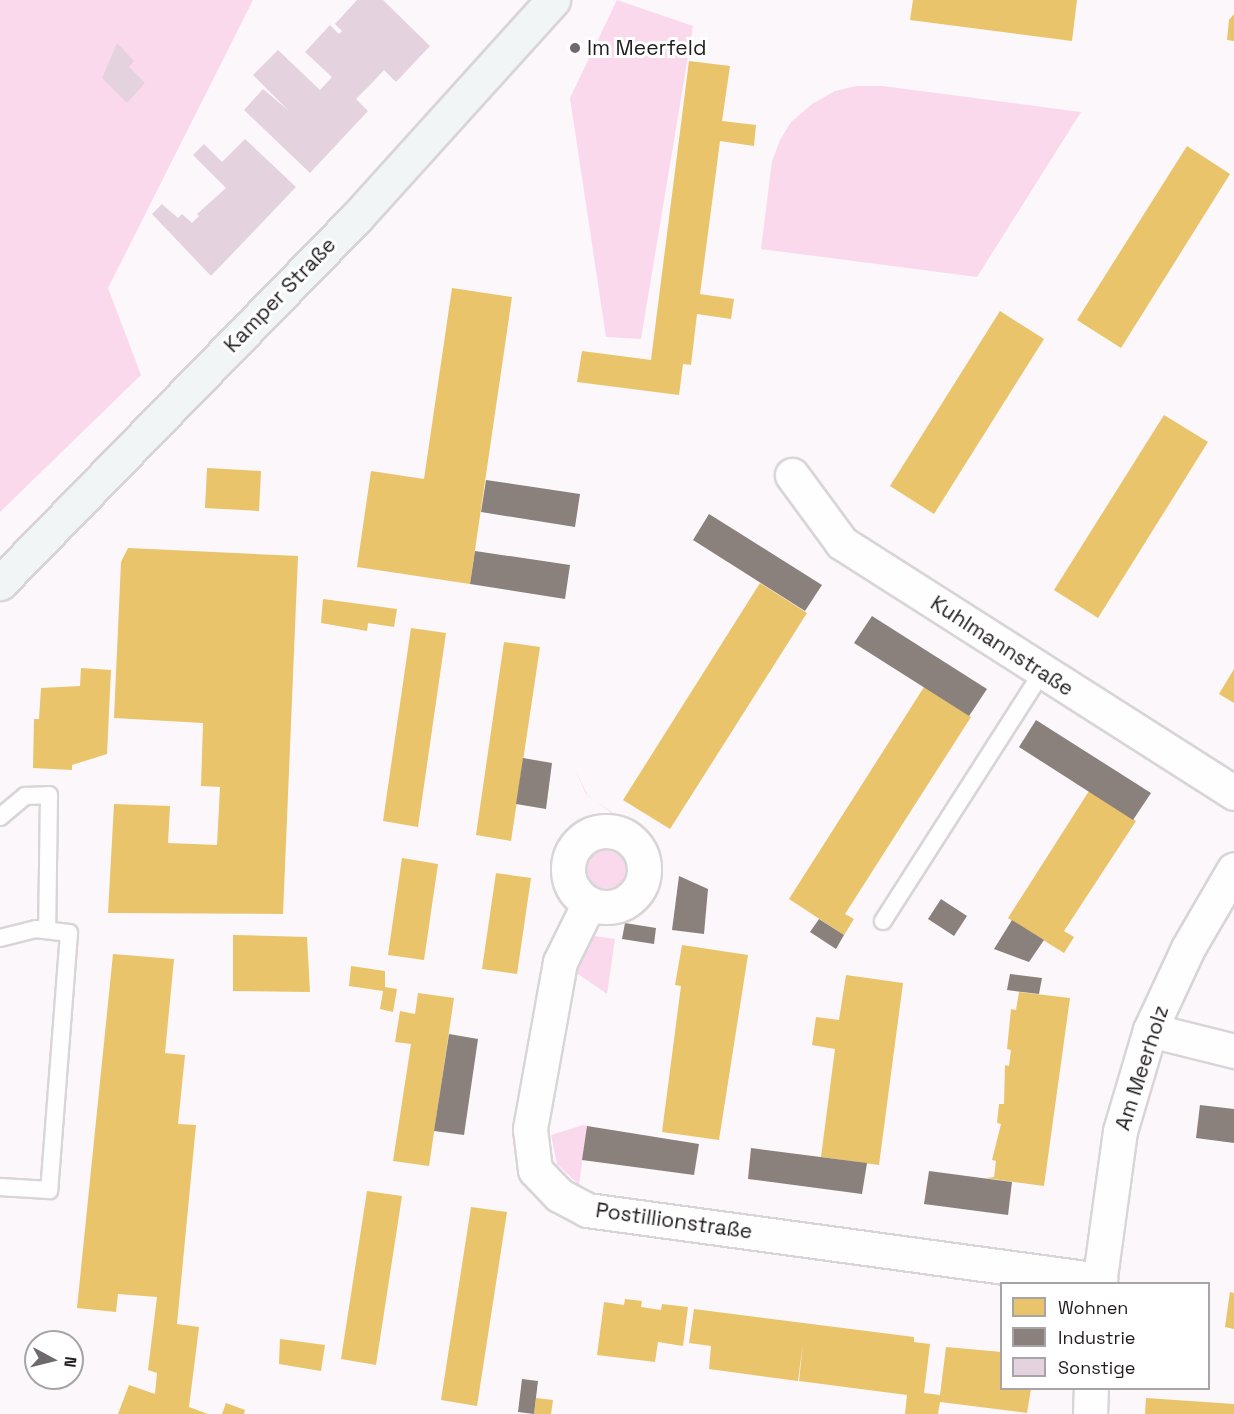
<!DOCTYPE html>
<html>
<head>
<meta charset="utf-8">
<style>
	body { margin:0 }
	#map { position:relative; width:1234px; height:1414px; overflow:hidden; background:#fcf7fa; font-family:"Space Grotesk",sans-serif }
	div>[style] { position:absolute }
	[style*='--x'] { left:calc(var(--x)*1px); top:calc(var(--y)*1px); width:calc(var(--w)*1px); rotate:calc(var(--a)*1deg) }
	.green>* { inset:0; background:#fad9ed }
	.round { border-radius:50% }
	.homes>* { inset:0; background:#e9c46a }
	.industry>* { inset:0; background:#8a817c }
	.building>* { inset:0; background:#e4d3de }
	.roads { filter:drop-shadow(2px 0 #d9d5d7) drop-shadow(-2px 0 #d9d5d7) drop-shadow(0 2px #d9d5d7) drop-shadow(0 -2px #d9d5d7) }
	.service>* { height:16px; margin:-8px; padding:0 8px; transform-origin:8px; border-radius:8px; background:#fffefe }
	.minor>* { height:33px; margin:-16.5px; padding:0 16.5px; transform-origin:16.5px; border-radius:16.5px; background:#fffefe }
	.minor>.ring { margin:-16.5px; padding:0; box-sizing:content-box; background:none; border:33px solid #fffefe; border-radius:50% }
	.secondary>* { height:33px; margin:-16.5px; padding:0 16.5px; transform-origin:16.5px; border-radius:16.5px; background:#f2f5f5 }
	.dots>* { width:16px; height:16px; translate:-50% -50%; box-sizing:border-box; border:3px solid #fff; border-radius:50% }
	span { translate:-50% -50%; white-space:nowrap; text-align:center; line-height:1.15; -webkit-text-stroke:6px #fff; paint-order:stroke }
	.poi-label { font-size:21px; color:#201c1f }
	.left { translate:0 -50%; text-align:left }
	.street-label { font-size:21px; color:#201c1f }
	.legend { position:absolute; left:1000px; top:1282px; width:210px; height:108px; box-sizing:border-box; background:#fff; border:2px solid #a6a4a5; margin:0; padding:8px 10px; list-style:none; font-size:18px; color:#201c1f }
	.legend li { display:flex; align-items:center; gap:12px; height:30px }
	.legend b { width:30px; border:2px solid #a6a4a5 }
	.north { position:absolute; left:24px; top:1330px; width:60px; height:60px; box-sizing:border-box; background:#fff; border:2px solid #a6a4a5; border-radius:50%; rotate:97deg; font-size:16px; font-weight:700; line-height:24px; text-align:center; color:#201c1f }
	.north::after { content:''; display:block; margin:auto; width:21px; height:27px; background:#6d696c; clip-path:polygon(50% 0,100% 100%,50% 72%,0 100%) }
</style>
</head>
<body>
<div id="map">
	<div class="green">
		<i style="clip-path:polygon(0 0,253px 0,108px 288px,141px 375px,0 512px)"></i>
		<i style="clip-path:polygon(617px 0,693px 26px,641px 339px,606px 337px,570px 98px)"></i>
		<i style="clip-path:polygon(856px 86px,883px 86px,1081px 112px,977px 277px,761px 249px,772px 161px,780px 140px,791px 122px,812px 104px,835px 91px)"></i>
		<i style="clip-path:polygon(574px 767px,588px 796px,650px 838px,658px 852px,657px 877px,653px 851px,645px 838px,586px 794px)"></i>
		<i class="round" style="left:583px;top:843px;width:48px;height:48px"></i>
		<i style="clip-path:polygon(595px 936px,615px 939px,607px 994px,575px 972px,582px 951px)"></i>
		<i style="clip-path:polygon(583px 1125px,587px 1126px,579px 1185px,557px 1164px,551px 1135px)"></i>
	</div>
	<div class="homes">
		<i style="clip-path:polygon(913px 0,1077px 0,1072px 41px,910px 20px)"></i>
		<i style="clip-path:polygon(1234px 14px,1234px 41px,1227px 40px,1229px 20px)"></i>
		<i style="clip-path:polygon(689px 61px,730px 66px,722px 121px,756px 125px,754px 146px,720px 141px,713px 195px,700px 294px,734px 299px,731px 319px,697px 314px,691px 365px,683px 364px,679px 395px,577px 382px,582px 351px,651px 360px)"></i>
		<i style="clip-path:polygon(1187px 146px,1230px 174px,1121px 348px,1077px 320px)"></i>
		<i style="clip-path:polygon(452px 288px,512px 297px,470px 584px,357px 567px,371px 471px,424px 479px)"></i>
		<i style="clip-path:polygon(1000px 311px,1044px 339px,934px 514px,890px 486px)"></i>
		<i style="clip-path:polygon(1164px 415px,1208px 442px,1098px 618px,1054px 590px)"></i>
		<i style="clip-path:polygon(207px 468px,261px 471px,259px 511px,205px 508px)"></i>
		<i style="clip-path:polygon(128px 548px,298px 556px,283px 914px,108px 913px,114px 804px,170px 806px,168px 843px,217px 845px,220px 787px,201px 786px,203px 723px,114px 718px,121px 562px)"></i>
		<i style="clip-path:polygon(760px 583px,807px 613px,670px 829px,623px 800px)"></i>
		<i style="clip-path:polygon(323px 599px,397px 609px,394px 627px,368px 623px,367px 631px,321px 623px)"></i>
		<i style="clip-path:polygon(411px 628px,446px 633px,418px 827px,383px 821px)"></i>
		<i style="clip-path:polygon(504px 642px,540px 647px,511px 841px,476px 835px)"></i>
		<i style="clip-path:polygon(81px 668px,111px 670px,107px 754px,72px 765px,72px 770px,33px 768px,34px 719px,39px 719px,41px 688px,80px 686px)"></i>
		<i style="clip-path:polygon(1234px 669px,1234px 703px,1219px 694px)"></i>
		<i style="clip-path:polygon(924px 687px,971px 717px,845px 914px,854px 919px,844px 935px,789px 899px)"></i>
		<i style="clip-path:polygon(1089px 791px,1136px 821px,1064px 931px,1074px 937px,1064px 953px,1008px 918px)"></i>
		<i style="clip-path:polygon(402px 858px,438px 864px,424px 960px,388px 955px)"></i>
		<i style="clip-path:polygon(496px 873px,531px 878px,517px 974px,482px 969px)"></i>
		<i style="clip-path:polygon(233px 935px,307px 937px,310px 992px,233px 991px)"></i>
		<i style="clip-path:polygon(682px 945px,748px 955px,719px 1140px,662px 1132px,681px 986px,675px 985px)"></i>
		<i style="clip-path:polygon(113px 954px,174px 959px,165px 1053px,185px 1055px,178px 1124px,196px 1125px,177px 1324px,199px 1327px,189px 1407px,208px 1414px,118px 1414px,129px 1385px,155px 1394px,157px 1373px,148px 1370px,157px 1297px,118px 1294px,116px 1312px,77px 1308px)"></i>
		<i style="clip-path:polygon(351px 966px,385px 971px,385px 987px,397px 989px,393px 1012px,380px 1009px,383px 991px,349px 986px)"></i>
		<i style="clip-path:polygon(846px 975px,903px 983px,879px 1165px,821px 1157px,835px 1049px,812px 1045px,816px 1017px,839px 1020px)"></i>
		<i style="clip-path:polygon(1019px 992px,1070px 998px,1044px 1186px,986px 1178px,994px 1177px,996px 1161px,992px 1160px,1001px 1124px,997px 1123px,999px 1104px,1004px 1104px,1005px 1065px,1009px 1066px,1011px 1050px,1007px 1049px,1011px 1009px,1016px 1010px)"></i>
		<i style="clip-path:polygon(418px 993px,454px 998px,429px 1166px,393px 1161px,411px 1044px,395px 1042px,400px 1011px,415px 1014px)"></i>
		<i style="clip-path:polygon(367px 1191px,402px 1196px,376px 1365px,341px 1359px)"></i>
		<i style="clip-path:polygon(471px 1207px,507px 1212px,477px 1406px,441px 1400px)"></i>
		<i style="clip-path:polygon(1230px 1292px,1234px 1293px,1234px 1329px,1225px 1327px)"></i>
		<i style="clip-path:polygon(625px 1299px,642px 1301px,641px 1307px,661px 1310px,662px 1304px,688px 1307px,683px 1346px,658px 1342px,655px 1362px,597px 1355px,604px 1302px,624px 1305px)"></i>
		<i style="clip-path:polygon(694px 1309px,914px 1337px,914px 1342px,930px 1344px,924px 1393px,940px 1395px,946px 1347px,1002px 1352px,1002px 1388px,1031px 1389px,1027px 1413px,940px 1402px,938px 1414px,905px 1414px,907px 1395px,799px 1381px,803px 1343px,798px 1381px,709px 1369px,711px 1346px,689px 1343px)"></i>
		<i style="clip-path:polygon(280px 1339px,325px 1345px,321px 1371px,279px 1364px)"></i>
		<i style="clip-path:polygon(536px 1398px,553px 1400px,551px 1414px,534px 1414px)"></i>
		<i style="clip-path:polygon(1146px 1398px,1234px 1404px,1234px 1414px,1145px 1414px)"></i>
		<i style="clip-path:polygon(226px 1403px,245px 1410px,244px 1414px,222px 1414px)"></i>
	</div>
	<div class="industry">
		<i style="clip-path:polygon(486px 480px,580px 494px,575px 527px,481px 512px)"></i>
		<i style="clip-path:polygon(709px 514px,822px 585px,805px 611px,693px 540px)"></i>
		<i style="clip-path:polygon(475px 551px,570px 565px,565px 599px,470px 584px)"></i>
		<i style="clip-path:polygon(872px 616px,987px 689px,969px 716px,854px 643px)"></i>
		<i style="clip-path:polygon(1036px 720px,1151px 793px,1133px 820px,1019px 747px)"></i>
		<i style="clip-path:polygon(523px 758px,552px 763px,546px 809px,516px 804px)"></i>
		<i style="clip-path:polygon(679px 876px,708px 889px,704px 934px,672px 930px)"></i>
		<i style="clip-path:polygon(941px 899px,967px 916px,954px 936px,928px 919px)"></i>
		<i style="clip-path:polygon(819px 919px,844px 935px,836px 949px,810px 932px)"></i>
		<i style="clip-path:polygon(1012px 920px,1044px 940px,1029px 962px,994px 949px)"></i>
		<i style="clip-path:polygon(625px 923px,656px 928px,654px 944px,622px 939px)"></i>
		<i style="clip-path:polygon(1010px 974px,1042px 978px,1039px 994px,1007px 990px)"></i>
		<i style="clip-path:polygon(449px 1034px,478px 1039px,464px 1135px,434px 1131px)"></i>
		<i style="clip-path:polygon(1200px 1105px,1234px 1109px,1234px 1143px,1196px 1138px)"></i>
		<i style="clip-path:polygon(587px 1126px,699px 1144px,694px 1175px,582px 1160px)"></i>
		<i style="clip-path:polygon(751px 1148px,867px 1163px,862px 1194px,748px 1179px)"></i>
		<i style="clip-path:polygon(929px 1171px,1012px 1182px,1008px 1215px,924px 1204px)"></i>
		<i style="clip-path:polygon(522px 1379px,538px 1381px,534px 1414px,518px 1412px)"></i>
	</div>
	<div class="building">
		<i style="clip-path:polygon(357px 0,383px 0,430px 46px,396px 82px,384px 70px,372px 83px,356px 99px,368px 111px,310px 173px,244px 110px,263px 89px,289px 111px,253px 75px,278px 50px,320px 90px,332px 77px,305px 52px,330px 25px,339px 34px,342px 31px,335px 24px)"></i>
		<i style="clip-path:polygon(117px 43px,134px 61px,129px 67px,145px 83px,127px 103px,102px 78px)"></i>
		<i style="clip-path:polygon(245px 139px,296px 187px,211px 276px,152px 214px,162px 204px,178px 218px,182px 214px,192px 223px,199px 216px,197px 214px,226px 188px,193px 155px,204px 144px,222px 162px)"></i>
	</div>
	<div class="roads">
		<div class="service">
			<i style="--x:0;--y:817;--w:33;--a:-40"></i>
			<i style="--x:25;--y:796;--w:24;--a:-2"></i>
			<i style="--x:49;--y:795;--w:135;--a:90.8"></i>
			<i style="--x:883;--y:921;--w:295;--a:-57.4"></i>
			<i style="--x:0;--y:938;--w:37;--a:-14"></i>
			<i style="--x:36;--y:929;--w:33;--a:7"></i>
			<i style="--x:69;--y:933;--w:258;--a:94.4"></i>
			<i style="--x:49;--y:1190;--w:49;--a:-176.5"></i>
		</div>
		<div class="minor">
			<i style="--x:792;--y:475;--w:84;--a:53.7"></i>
			<i style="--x:842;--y:543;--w:465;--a:32.5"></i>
			<i class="ring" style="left:568px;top:831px;width:43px;height:43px"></i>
			<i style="--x:589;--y:903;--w:66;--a:116.2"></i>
			<i style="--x:560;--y:962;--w:170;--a:100.2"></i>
			<i style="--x:530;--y:1129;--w:41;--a:83"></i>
			<i style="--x:535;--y:1170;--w:35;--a:46"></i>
			<i style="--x:559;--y:1195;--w:32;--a:28"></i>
			<i style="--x:587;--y:1210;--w:518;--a:7.77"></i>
			<i style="--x:1150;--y:1030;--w:87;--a:14"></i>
			<i style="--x:1099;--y:1284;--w:154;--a:-82.2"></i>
			<i style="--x:1120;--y:1131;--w:105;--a:-73.5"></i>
			<i style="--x:1150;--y:1030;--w:90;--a:-65.1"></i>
			<i style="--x:1188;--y:948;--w:91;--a:-59.8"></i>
			<i style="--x:1090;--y:1414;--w:26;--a:-88"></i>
		</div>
		<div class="secondary">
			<i style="--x:0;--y:583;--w:510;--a:-45.72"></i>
			<i style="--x:356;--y:218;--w:294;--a:-47.9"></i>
		</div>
	</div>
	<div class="dots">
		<i style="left:575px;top:48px;background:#6d696c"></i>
	</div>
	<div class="poi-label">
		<span class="left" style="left:587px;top:48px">Im Meerfeld</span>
	</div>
	<div class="street-label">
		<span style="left:280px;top:295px;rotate:-46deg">Kamper Straße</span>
		<span style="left:1002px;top:646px;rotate:33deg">Kuhlmannstraße</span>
		<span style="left:1142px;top:1068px;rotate:-72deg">Am Meerholz</span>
		<span style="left:674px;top:1221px;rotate:8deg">Postillionstraße</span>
	</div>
	<ul class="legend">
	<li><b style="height:16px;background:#e9c46a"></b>Wohnen</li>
	<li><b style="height:16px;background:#8a817c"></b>Industrie</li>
	<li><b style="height:16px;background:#e4d3de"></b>Sonstige</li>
	</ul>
	<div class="north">N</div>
</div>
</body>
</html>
